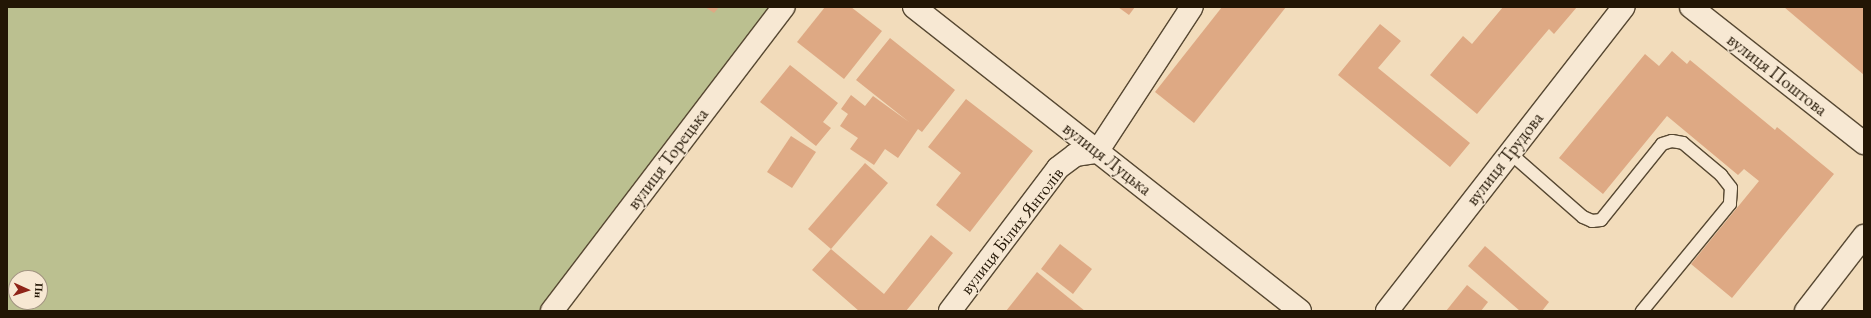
<!DOCTYPE html>
<html>
<head>
<meta charset="utf-8">
<style>
	body { margin:0 }
	#map { position:relative; width:1871px; height:318px; overflow:hidden; background:#f2dcbb; font-family:"EB Garamond",serif }
	div>[style] { position:absolute }
	[style*='--x'] { left:calc(var(--x)*1px); top:calc(var(--y)*1px); width:calc(var(--w)*1px); rotate:calc(var(--a)*1deg) }
	.green>* { inset:0; background:#bbc090 }
	.building>* { inset:0; background:#dea984 }
	.roads { filter:drop-shadow(1px 0 #574832) drop-shadow(-1px 0 #574832) drop-shadow(0 1px #574832) drop-shadow(0 -1px #574832) }
	.lane>* { height:12px; margin:-6px; padding:0 6px; transform-origin:6px; border-radius:6px; background:#f7e8d3 }
	.street>* { height:22px; margin:-11px; padding:0 11px; transform-origin:11px; border-radius:11px; background:#f7e8d3 }
	span { translate:-50% -50%; white-space:nowrap; text-align:center; line-height:1.15; -webkit-text-stroke:3px #f7e8d3; paint-order:stroke }
	.street-label { font-size:18px; color:#231605 }
	.frame { position:absolute; inset:0; border:8px solid #231605; pointer-events:none }
	.north { position:absolute; left:8px; top:270px; width:40px; height:40px; box-sizing:border-box; background:#f7e8d3; border:1px solid #a29481; border-radius:50%; rotate:93deg; font-size:11px; font-weight:700; line-height:16px; text-align:center; color:#231605 }
	.north::after { content:''; display:block; margin:auto; width:14px; height:18px; background:#8f2418; clip-path:polygon(50% 0,100% 100%,50% 72%,0 100%) }
</style>
</head>
<body>
<div id="map">
	<div class="green">
		<i style="clip-path:polygon(evenodd,7px 7px,771px 7px,539px 311px,7px 311px,7px 7px,16px 278px,40px 278px,40px 302px,16px 302px,16px 278px)"></i>
	</div>
	<div class="building">
		<i style="clip-path:polygon(705px 7px,719px 7px,714px 13px)"></i>
		<i style="clip-path:polygon(825px 7px,851px 7px,882px 31px,844px 79px,797px 42px)"></i>
		<i style="clip-path:polygon(1118px 7px,1135px 7px,1129px 15px)"></i>
		<i style="clip-path:polygon(1222px 7px,1286px 7px,1194px 123px,1155px 92px)"></i>
		<i style="clip-path:polygon(1503px 7px,1577px 7px,1554px 34px,1549px 29px,1477px 114px,1430px 75px,1463px 36px,1472px 44px)"></i>
		<i style="clip-path:polygon(1784px 7px,1864px 7px,1864px 75px)"></i>
		<i style="clip-path:polygon(1380px 24px,1401px 41px,1378px 68px,1470px 143px,1450px 167px,1338px 75px)"></i>
		<i style="clip-path:polygon(890px 38px,955px 90px,922px 132px,918px 129px,898px 158px,885px 149px,874px 165px,850px 149px,858px 138px,840px 126px,848px 114px,841px 109px,851px 95px,865px 106px,873px 96px,909px 122px,856px 80px)"></i>
		<i style="clip-path:polygon(1672px 51px,1687px 64px,1690px 60px,1775px 130px,1777px 127px,1834px 174px,1732px 298px,1691px 264px,1759px 181px,1744px 169px,1738px 175px,1667px 116px,1603px 194px,1559px 158px,1645px 54px,1659px 66px)"></i>
		<i style="clip-path:polygon(790px 65px,838px 103px,823px 122px,831px 128px,816px 146px,760px 102px)"></i>
		<i style="clip-path:polygon(966px 99px,1033px 151px,970px 232px,936px 205px,961px 173px,928px 147px)"></i>
		<i style="clip-path:polygon(791px 136px,816px 152px,792px 188px,767px 172px)"></i>
		<i style="clip-path:polygon(865px 163px,888px 183px,831px 249px,808px 229px)"></i>
		<i style="clip-path:polygon(931px 235px,953px 253px,906px 311px,859px 311px,812px 270px,831px 249px,884px 294px)"></i>
		<i style="clip-path:polygon(1060px 244px,1092px 269px,1073px 294px,1041px 269px)"></i>
		<i style="clip-path:polygon(1485px 246px,1549px 302px,1542px 311px,1520px 311px,1468px 266px)"></i>
		<i style="clip-path:polygon(1037px 272px,1085px 311px,1006px 311px)"></i>
		<i style="clip-path:polygon(1467px 285px,1488px 302px,1481px 311px,1446px 311px)"></i>
	</div>
	<div class="roads">
		<div class="lane">
			<i style="--x:1510;--y:153;--w:97;--a:41.2"></i>
			<i style="--x:1583;--y:217;--w:10;--a:24"></i>
			<i style="--x:1592;--y:221;--w:9;--a:-6"></i>
			<i style="--x:1601;--y:220;--w:97;--a:-51.2"></i>
			<i style="--x:1662;--y:144;--w:10;--a:-17"></i>
			<i style="--x:1672;--y:141;--w:11;--a:10"></i>
			<i style="--x:1683;--y:143;--w:50;--a:40.1"></i>
			<i style="--x:1721;--y:175;--w:16;--a:52"></i>
			<i style="--x:1731;--y:188;--w:16;--a:94"></i>
			<i style="--x:1730;--y:204;--w:139;--a:129.4"></i>
		</div>
		<div class="street">
			<i style="--x:914;--y:7;--w:491;--a:38.2"></i>
			<i style="--x:1691;--y:7;--w:220;--a:38.2"></i>
			<i style="--x:552;--y:311;--w:382;--a:-52.7"></i>
			<i style="--x:950;--y:311;--w:179;--a:-52.9"></i>
			<i style="--x:1058;--y:168;--w:21;--a:-37"></i>
			<i style="--x:1075;--y:155;--w:22;--a:-8"></i>
			<i style="--x:1097;--y:152;--w:173;--a:-56.8"></i>
			<i style="--x:1387;--y:311;--w:385;--a:-52.1"></i>
			<i style="--x:1806;--y:311;--w:95;--a:-52.3"></i>
		</div>
	</div>
	<div class="street-label">
		<span style="left:1777px;top:75px;rotate:38deg">вулиця Поштова</span>
		<span style="left:668px;top:159px;rotate:-53deg">вулиця Торецька</span>
		<span style="left:1107px;top:159px;rotate:38deg">вулиця Луцька</span>
		<span style="left:1505px;top:159px;rotate:-52deg">вулиця Трудова</span>
		<span style="left:1012px;top:231px;rotate:-52deg">вулиця Білих Янголів</span>
	</div>
	<div class="frame"></div>
	<div class="north">Пн</div>
</div>
</body>
</html>
